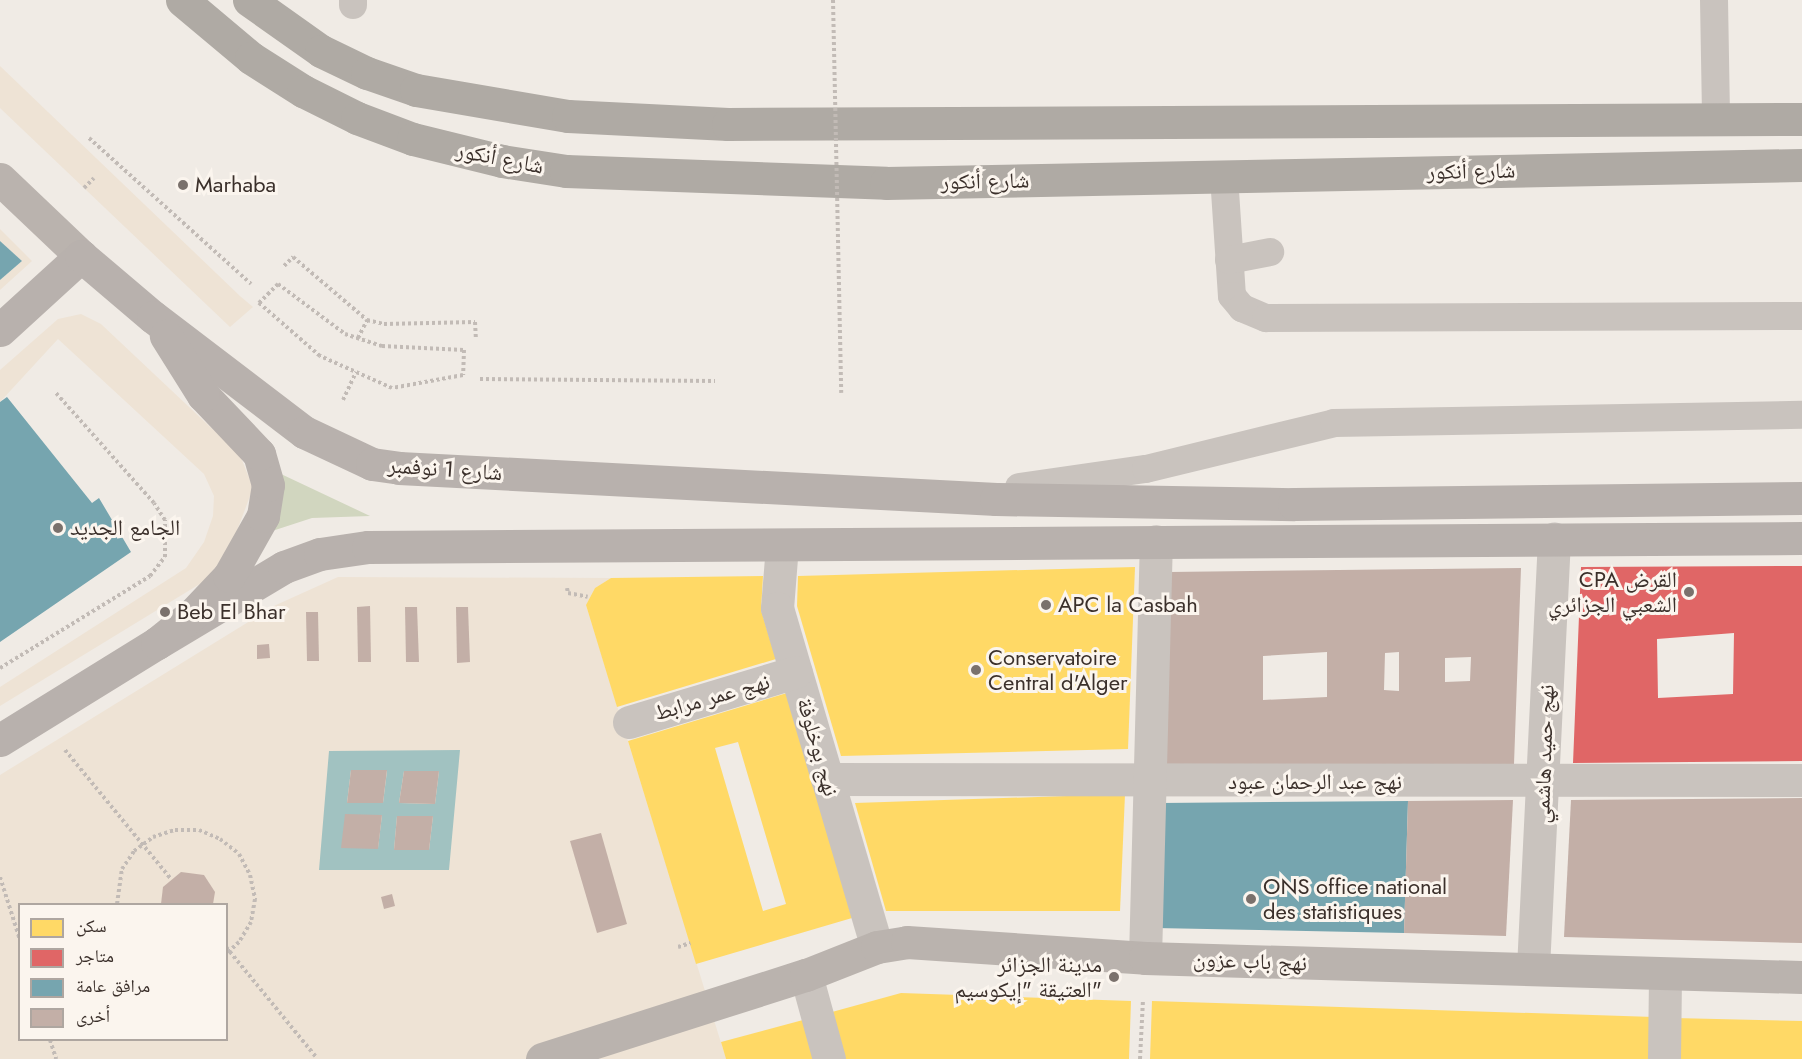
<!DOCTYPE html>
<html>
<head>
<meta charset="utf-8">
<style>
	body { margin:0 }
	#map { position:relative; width:1802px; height:1059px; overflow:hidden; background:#f0ebe5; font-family:Jost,"Noto Naskh Arabic",sans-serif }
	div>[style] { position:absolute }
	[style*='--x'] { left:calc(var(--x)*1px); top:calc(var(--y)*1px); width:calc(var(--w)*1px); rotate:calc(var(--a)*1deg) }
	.green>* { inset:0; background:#d1d6bf }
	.plaza>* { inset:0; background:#eee3d5 }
	.water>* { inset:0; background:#a1c2c1 }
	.homes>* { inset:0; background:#ffd966 }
	.shops>* { inset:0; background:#e06666 }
	.public>* { inset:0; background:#76a5af }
	.building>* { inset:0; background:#c3afa7 }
	.path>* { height:4px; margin-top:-2px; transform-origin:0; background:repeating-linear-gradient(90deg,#c2bbb6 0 3px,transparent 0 6px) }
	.lane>* { height:28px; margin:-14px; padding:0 14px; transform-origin:14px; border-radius:14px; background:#c9c3be }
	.street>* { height:33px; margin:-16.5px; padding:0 16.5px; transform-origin:16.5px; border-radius:16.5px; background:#c9c3be }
	.secondary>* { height:33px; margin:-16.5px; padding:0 16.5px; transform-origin:16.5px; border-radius:16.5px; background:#bab3ae }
	.primary>* { height:33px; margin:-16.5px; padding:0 16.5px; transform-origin:16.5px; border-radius:16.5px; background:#b8b1ad }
	.highway>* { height:33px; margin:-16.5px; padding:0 16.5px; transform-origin:16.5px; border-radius:16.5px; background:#afaaa4 }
	.path-bridge>* { height:4px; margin-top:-2px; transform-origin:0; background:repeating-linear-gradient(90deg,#c2bbb6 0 3px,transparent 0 6px) }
	.dots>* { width:16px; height:16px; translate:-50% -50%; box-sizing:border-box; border:3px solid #fbf5ee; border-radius:50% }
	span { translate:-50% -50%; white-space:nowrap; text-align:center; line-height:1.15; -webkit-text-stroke:6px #fbf5ee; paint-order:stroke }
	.street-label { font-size:22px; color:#3b302b }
	.poi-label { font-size:22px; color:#3b302b }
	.left { translate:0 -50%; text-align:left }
	.right { translate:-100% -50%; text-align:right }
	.legend { position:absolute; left:18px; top:903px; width:210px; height:138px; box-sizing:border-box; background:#fbf5ee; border:2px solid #aea6a0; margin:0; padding:8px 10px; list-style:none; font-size:18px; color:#3b302b }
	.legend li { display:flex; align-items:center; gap:12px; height:30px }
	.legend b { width:30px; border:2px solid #aea6a0 }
</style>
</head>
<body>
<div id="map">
	<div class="green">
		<i style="clip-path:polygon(281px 474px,370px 516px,312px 518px,266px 533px)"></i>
	</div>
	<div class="plaza">
		<i style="clip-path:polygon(0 66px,240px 296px,253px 307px,230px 327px,84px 188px,0 108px)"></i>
		<i style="clip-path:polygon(0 229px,32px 261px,0 290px,0 280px,22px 261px,0 241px)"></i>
		<i style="clip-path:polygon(81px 314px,101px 324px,240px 455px,253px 488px,229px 552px,203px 582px,0 706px,0 687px,186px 568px,204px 542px,213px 516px,214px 496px,204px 474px,58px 339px,0 402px,0 370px,58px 319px)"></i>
		<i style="clip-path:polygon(evenodd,338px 577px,611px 578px,595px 588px,586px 605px,726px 1059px,0 1059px,0 775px,276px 605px,338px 577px,20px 904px,226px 904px,226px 1040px,20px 1040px,20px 904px)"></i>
	</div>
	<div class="water">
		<i style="clip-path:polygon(evenodd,460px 750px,449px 870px,319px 870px,329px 751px,460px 750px,351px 770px,387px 771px,383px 803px,347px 803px,351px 770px,460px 750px,404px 771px,439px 771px,435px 804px,399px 803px,404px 771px,460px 750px,345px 815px,382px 815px,378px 848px,345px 815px,460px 750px,397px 816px,433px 816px,429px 850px,394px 850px,397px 816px)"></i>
	</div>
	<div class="homes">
		<i style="clip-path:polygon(1135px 567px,1128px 749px,841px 756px,797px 606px,798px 576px)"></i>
		<i style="clip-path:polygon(763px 576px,761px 610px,776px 659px,617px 707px,586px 605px,595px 588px,611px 578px)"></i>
		<i style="clip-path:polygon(evenodd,787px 693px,852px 918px,696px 964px,628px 741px,787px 693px,738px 742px,786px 904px,763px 911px,715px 748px,738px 742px)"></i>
		<i style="clip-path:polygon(1125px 794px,1120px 911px,886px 911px,855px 803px)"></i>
		<i style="clip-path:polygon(901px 993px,1131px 1001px,1129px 1059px,845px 1059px,832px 1012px)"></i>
		<i style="clip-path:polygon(1152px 1001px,1654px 1017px,1654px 1059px,1150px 1059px)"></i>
		<i style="clip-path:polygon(1674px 1018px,1802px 1021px,1802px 1059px,1675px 1059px)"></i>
		<i style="clip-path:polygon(803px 1020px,814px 1059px,726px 1059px,721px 1042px)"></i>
	</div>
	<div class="shops">
		<i style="clip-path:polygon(evenodd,1802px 566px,1802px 761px,1573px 763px,1581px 567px,1802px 566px,1734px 633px,1733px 694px,1658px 698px,1657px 639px,1734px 633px)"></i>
	</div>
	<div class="public">
		<i style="clip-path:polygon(0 241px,22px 261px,0 280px)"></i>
		<i style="clip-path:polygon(7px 397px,92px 503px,99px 498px,131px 552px,0 642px,0 402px)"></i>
		<i style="clip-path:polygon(1408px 801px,1404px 933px,1155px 928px,1160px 803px)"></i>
	</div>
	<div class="building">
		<i style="clip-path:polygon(evenodd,1521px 568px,1514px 764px,1161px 767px,1169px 572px,1521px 568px,1327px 652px,1327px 697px,1263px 700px,1263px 656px,1327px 652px,1521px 568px,1399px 652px,1399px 691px,1384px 690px,1385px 653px,1399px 652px,1521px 568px,1471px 657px,1470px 681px,1445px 682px,1445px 658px,1471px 657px)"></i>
		<i style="clip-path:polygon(370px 606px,371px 662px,358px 662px,357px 607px)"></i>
		<i style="clip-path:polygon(405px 607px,417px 607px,419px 662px,406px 662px)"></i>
		<i style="clip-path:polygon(456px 607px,468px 607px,470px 662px,457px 663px)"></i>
		<i style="clip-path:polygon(306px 612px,318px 612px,319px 661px,307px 661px)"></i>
		<i style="clip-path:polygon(269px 644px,270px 658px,257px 659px,257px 645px)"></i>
		<i style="clip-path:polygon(351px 770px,387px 770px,383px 803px,347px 803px)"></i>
		<i style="clip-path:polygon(404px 771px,439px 771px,435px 804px,399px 803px)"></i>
		<i style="clip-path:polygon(1802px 798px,1802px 943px,1564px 937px,1571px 800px)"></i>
		<i style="clip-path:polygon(1513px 800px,1506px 936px,1404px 933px,1408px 801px)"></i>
		<i style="clip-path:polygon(345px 814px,382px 815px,378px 849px,341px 848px)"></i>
		<i style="clip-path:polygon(397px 816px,433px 816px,429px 850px,394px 850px)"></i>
		<i style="clip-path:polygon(601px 833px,627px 924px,597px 933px,570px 841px)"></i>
		<i style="clip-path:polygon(181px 872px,204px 875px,215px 892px,213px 904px,161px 904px,163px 887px)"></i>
		<i style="clip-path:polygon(392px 894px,395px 906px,384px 909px,381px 897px)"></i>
	</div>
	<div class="path">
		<i style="--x:89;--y:138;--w:218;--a:42"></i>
		<i style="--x:84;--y:188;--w:14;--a:-45"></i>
		<i style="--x:284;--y:266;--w:13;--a:-45"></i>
		<i style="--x:293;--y:257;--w:97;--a:40.4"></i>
		<i style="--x:367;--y:320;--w:17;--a:13"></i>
		<i style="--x:384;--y:324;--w:91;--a:-1.3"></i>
		<i style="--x:475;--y:322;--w:18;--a:87"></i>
		<i style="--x:278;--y:284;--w:84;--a:36.7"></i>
		<i style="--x:345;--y:334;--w:39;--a:18"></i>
		<i style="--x:382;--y:346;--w:82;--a:2.8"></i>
		<i style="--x:464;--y:350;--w:25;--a:92"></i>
		<i style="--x:463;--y:375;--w:72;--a:169.6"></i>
		<i style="--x:392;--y:388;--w:79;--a:-156"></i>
		<i style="--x:320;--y:356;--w:81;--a:-139"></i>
		<i style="--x:259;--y:303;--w:27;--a:-45"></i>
		<i style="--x:358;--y:338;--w:20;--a:-63"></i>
		<i style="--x:480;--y:379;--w:235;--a:0.5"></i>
		<i style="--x:343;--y:400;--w:31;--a:-65"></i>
		<i style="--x:567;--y:588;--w:5;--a:79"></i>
		<i style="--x:568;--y:593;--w:20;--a:11"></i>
		<i style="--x:0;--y:668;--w:176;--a:-31.5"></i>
		<i style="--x:150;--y:576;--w:24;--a:-52"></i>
		<i style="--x:165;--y:557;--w:37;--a:-90"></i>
		<i style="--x:165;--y:520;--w:20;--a:-123"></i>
		<i style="--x:154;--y:503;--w:149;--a:-131.7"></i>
		<i style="--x:65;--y:750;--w:167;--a:50.6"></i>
		<i style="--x:0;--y:877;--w:66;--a:72.4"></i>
		<i style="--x:117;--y:904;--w:35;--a:-82"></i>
		<i style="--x:122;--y:869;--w:22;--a:-56"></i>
		<i style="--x:134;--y:851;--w:24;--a:-36"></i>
		<i style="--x:153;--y:837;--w:23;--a:-18"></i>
		<i style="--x:175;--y:830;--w:24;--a:0"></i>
		<i style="--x:199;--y:830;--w:23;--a:23"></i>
		<i style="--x:220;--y:839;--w:24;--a:38"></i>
		<i style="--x:239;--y:854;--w:24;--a:62"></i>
		<i style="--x:250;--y:875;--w:25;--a:78"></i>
		<i style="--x:255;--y:899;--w:23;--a:100"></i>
		<i style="--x:251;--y:922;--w:23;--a:121"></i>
		<i style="--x:239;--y:942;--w:18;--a:137"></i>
		<i style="--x:226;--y:947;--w:142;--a:50.7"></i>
		<i style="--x:678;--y:947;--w:13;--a:-18"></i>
		<i style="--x:50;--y:1040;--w:20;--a:72"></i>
		<i style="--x:1140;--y:1059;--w:59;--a:-87.1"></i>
	</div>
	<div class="lane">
		<i style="--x:1714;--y:0;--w:119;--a:89"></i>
		<i style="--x:353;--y:5;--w:5;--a:-90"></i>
		<i style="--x:1224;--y:176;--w:120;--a:86.2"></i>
		<i style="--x:1232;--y:296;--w:16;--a:50"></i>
		<i style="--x:1242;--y:308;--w:26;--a:23"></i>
		<i style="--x:1266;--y:318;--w:536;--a:-0.21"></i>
		<i style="--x:1229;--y:260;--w:42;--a:-11"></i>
		<i style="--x:1019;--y:487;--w:128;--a:-8.1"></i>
		<i style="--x:1146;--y:469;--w:194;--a:-13.7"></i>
		<i style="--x:1334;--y:423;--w:468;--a:-1"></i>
	</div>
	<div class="street">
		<i style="--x:782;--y:545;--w:63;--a:94.5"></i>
		<i style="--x:777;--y:608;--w:353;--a:73.6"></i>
		<i style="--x:629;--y:722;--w:174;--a:-16.7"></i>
		<i style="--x:827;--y:779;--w:975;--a:0.06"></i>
		<i style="--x:1145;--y:958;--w:417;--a:-88.5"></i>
		<i style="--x:1533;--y:968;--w:430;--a:-87.2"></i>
		<i style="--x:806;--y:975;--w:87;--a:74.7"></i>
		<i style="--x:1664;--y:1059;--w:85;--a:-89.3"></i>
	</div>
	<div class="secondary">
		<i style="--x:0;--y:179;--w:112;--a:43.5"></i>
		<i style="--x:542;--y:1059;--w:277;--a:-17.7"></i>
		<i style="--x:806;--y:975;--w:76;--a:-21.5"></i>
		<i style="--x:877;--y:947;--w:30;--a:-9"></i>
		<i style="--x:907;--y:942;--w:239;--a:3.8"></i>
		<i style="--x:1145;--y:958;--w:657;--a:1.66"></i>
	</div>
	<div class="primary">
		<i style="--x:0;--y:330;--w:110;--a:-42.4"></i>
		<i style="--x:81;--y:256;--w:94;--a:40.3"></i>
		<i style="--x:153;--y:317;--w:190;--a:37.3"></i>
		<i style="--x:304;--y:432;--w:75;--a:25.2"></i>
		<i style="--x:372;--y:464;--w:27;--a:8"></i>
		<i style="--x:399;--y:468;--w:598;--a:2.97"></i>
		<i style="--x:996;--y:499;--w:298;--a:1"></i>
		<i style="--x:1294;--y:504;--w:508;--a:-0.68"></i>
		<i style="--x:157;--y:643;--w:148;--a:-30.9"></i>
		<i style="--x:284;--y:567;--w:38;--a:-20"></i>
		<i style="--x:320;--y:554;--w:49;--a:-8.3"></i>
		<i style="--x:368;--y:547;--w:1434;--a:-0.36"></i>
		<i style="--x:0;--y:740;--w:185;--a:-31.7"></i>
		<i style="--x:157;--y:643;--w:46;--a:-38.9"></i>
		<i style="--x:193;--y:614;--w:52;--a:-46.5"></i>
		<i style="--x:229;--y:576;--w:69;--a:-60.5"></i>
		<i style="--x:263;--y:516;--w:31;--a:-81"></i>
		<i style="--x:268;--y:485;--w:32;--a:-106"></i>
		<i style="--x:259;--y:454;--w:81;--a:-133.5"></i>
		<i style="--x:203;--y:395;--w:70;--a:-122.1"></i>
	</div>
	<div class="highway">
		<i style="--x:182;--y:0;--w:90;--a:40"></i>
		<i style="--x:251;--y:58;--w:62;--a:32.4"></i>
		<i style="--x:303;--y:91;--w:60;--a:26.6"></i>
		<i style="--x:357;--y:118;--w:60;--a:20.6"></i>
		<i style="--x:413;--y:139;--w:92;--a:13.9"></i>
		<i style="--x:502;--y:161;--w:65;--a:8.9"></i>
		<i style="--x:566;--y:171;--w:320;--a:2.1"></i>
		<i style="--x:886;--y:183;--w:916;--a:-1.13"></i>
		<i style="--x:249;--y:0;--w:88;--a:35.3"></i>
		<i style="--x:321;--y:51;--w:51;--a:25.6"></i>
		<i style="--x:367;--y:73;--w:52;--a:19.1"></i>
		<i style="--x:416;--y:90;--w:154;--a:9.7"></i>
		<i style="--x:568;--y:116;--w:160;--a:2.9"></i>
		<i style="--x:728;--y:124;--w:1074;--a:-0.27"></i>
	</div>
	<div class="path-bridge">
		<i style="--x:833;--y:0;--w:393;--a:88.8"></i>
	</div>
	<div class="dots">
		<i style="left:183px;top:185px;background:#7a716c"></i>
		<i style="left:58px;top:528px;background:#7a716c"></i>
		<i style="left:1689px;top:592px;background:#7a716c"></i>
		<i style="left:1046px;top:605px;background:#7a716c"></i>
		<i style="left:165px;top:612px;background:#7a716c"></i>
		<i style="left:976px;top:670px;background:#7a716c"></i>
		<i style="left:1251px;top:899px;background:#7a716c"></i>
		<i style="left:1114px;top:977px;background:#7a716c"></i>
	</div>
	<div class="street-label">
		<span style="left:500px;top:158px;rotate:11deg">شارع أنكور</span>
		<span style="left:1471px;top:171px;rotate:-1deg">شارع أنكور</span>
		<span style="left:985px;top:181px;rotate:-1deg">شارع أنكور</span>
		<span style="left:445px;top:469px;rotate:4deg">شارع 1 نوفمبر</span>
		<span style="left:712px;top:697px;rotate:-16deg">نهج عمر مرابط</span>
		<span style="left:818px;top:747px;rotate:74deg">نهج بوخلوفة</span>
		<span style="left:1544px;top:754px;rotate:-88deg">نهج حميد هاشمي</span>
		<span style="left:1315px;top:782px">نهج عبد الرحمان عبود</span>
		<span style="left:1250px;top:961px;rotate:2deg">نهج باب عزون</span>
	</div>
	<div class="poi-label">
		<span class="left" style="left:195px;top:185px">Marhaba</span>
		<span class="left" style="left:70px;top:528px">الجامع الجديد</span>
		<span class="right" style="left:1677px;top:592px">CPA القرض<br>الشعبي الجزائري</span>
		<span class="left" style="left:1058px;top:605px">APC la Casbah</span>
		<span class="left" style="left:177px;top:612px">Beb El Bhar</span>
		<span class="left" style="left:988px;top:670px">Conservatoire<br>Central d'Alger</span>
		<span class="left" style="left:1263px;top:899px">ONS office national<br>des statistiques</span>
		<span class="right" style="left:1102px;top:977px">مدينة الجزائر<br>العتيقة "إيكوسيم"</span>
	</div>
	<ul class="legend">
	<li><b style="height:16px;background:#ffd966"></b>سكن</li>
	<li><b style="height:16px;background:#e06666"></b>متاجر</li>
	<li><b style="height:16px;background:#76a5af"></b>مرافق عامة</li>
	<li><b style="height:16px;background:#c3afa7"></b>أخرى</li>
	</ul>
</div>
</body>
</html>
